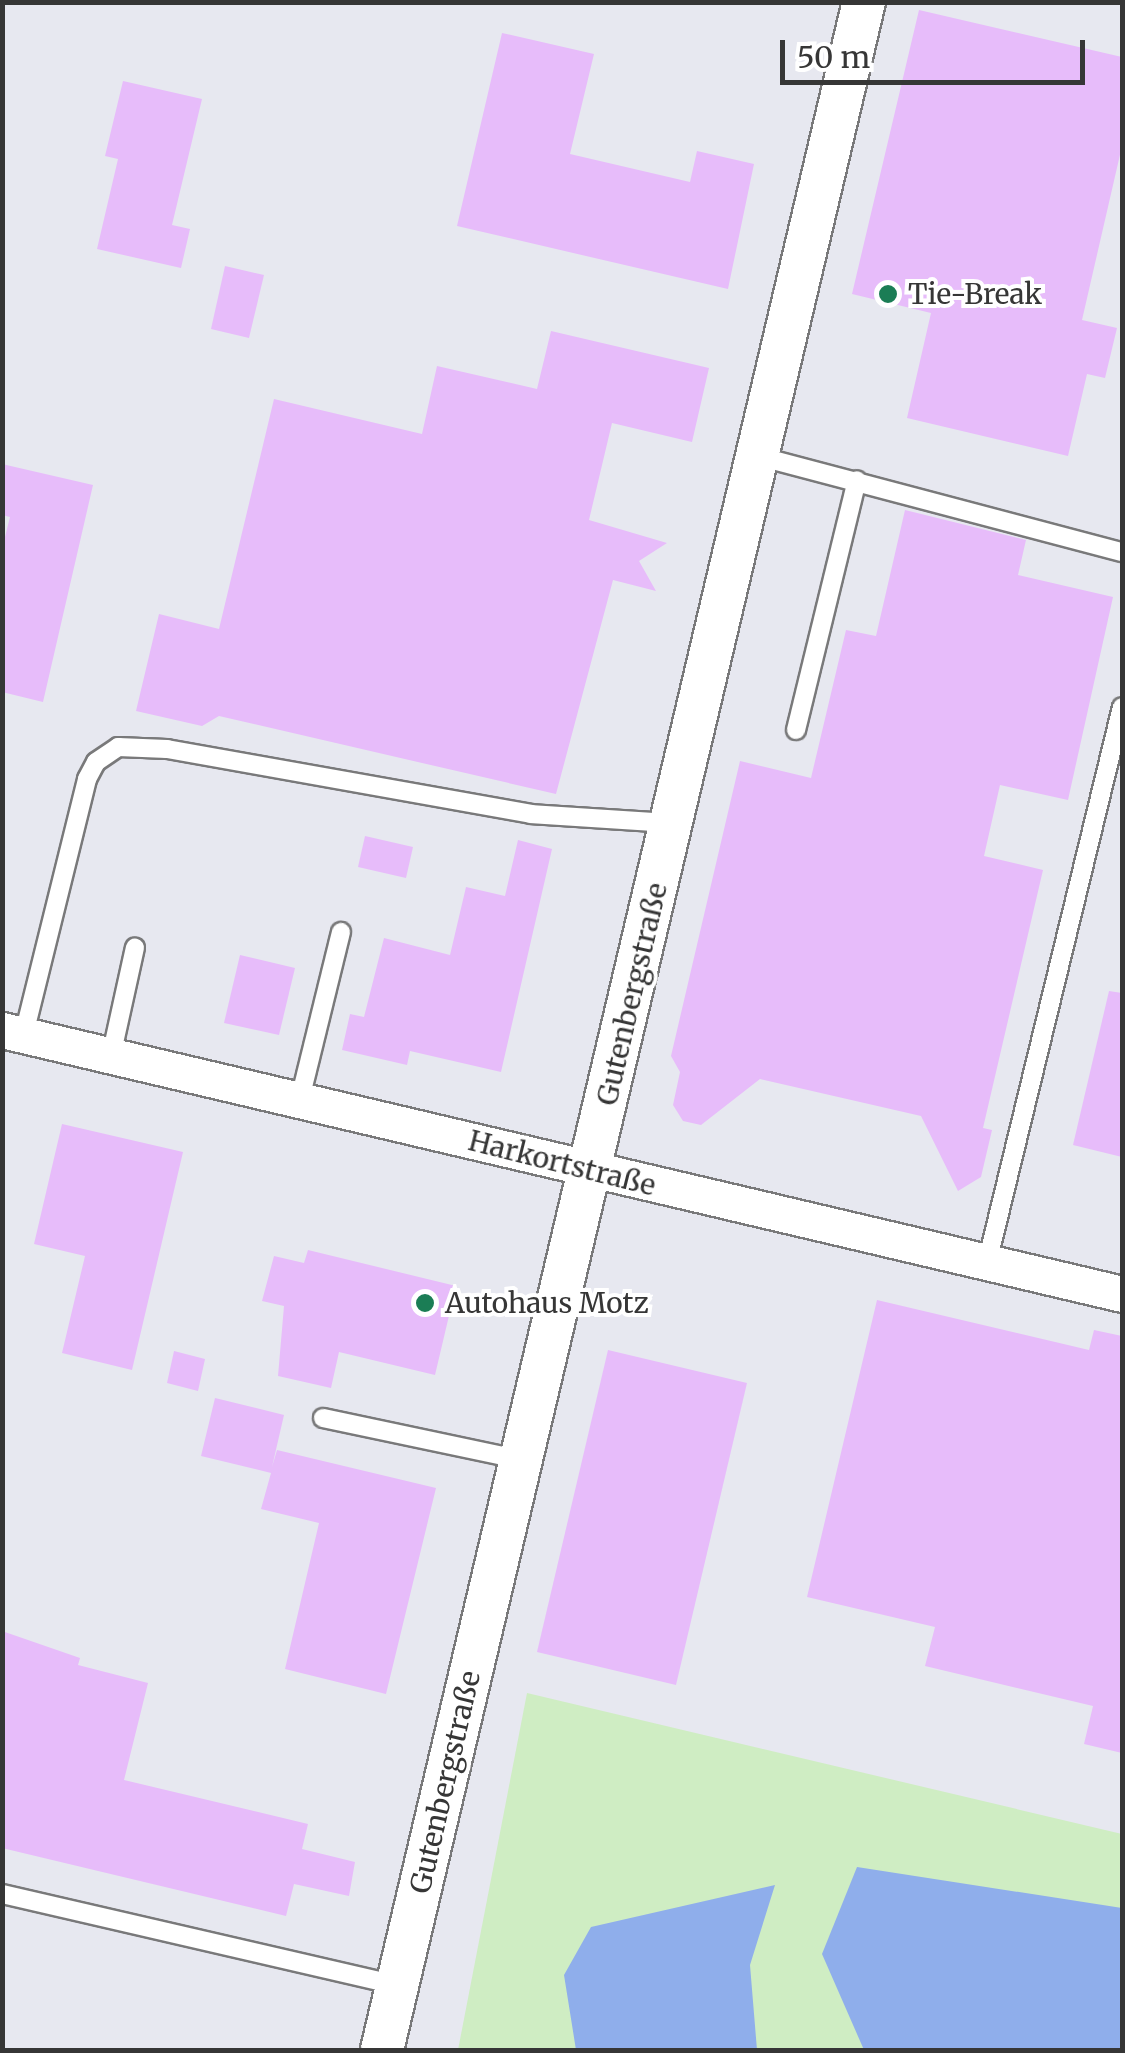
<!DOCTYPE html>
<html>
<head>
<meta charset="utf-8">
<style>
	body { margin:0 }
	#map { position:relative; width:1125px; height:2053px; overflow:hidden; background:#f6f6f7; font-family:Merriweather,serif }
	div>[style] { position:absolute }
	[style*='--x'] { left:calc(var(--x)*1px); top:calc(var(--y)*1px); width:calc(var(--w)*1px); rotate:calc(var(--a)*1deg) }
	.built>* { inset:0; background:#e7e8f0 }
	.green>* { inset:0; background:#cfedc3 }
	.water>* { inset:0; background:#8faeeb }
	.building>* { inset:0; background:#e7bcfa }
	.roads { filter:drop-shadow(2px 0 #79797a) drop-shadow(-2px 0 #79797a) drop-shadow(0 2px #79797a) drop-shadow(0 -2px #79797a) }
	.service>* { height:18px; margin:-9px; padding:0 9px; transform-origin:9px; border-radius:9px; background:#fff }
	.minor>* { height:35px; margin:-17.5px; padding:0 17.5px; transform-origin:17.5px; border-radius:17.5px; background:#fff }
	.tertiary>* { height:42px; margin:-21px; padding:0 21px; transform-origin:21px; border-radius:21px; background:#fff }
	.dots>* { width:28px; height:28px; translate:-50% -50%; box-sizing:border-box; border:5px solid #fff; border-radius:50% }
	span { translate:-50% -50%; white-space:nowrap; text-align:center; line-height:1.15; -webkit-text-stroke:8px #fff; paint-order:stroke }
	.poi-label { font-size:28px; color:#363636 }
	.left { translate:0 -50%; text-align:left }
	.street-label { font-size:28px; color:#363636 }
	.frame { position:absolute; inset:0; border:5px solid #363636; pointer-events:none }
	.scale { position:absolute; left:780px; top:40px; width:305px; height:45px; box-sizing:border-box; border:5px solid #363636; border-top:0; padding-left:12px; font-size:30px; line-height:35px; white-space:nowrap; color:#363636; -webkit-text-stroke:8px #fff; paint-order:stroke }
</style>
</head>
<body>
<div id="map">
	<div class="built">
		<i style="clip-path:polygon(3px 3px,1122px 3px,1122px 2050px,3px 2050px)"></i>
	</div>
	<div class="green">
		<i style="clip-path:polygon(527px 1693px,1122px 1834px,1122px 2050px,458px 2050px)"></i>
	</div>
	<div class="water">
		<i style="clip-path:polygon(857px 1867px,1122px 1908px,1122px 2050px,864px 2050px,822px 1954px)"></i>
		<i style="clip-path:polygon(775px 1885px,750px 1965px,757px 2050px,576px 2050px,564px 1975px,591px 1927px)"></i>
	</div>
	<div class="building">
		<i style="clip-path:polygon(919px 10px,1122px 57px,1122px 146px,1082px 320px,1117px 328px,1105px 378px,1087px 374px,1068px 456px,907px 418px,931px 313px,852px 294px)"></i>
		<i style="clip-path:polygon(502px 33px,594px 54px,570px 154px,690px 182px,697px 151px,754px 164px,728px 289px,457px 226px)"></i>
		<i style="clip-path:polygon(123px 81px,202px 99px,172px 225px,190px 229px,181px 268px,97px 249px,118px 159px,105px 156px)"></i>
		<i style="clip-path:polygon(225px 266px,264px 275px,249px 338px,211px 329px)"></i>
		<i style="clip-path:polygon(551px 331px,709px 368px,692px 442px,612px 423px,589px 520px,667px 543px,639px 561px,656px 591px,613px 580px,556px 794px,219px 716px,202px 726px,136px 711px,159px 614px,219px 629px,274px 399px,422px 434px,437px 366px,537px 389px)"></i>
		<i style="clip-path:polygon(2px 464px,93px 485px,43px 702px,2px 692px,2px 549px,10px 517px,2px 515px)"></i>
		<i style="clip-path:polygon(905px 510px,1026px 540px,1018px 575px,1113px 597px,1068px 800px,1000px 785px,984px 856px,1043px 870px,983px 1128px,992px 1130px,981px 1177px,958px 1191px,921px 1116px,760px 1079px,701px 1125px,683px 1121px,673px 1105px,680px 1072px,671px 1056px,740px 761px,811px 778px,846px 630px,876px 636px)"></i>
		<i style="clip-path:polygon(365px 836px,413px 847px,406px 878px,358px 867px)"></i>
		<i style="clip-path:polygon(518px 840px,552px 849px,501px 1072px,410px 1051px,407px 1065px,342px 1050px,350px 1014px,364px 1017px,384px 938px,450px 955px,466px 887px,505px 896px)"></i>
		<i style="clip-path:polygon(240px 955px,295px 968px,279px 1035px,224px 1023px)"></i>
		<i style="clip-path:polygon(1109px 991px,1122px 993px,1122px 1157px,1073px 1145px)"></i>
		<i style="clip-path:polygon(62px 1124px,183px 1152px,132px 1370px,62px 1353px,85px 1256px,34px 1244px)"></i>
		<i style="clip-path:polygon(308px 1250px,456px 1286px,435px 1375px,339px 1352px,331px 1388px,278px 1376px,284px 1306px,262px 1301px,274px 1256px,304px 1263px)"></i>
		<i style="clip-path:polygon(877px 1300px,1089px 1350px,1094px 1330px,1122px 1336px,1122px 1753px,1084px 1744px,1093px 1706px,925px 1666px,935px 1627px,807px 1597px)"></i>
		<i style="clip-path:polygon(608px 1350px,747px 1383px,676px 1685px,537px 1652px)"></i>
		<i style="clip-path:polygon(174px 1351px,205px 1359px,198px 1391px,167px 1383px)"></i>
		<i style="clip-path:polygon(215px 1398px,284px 1415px,272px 1467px,277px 1450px,436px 1488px,386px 1694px,285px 1669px,319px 1523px,261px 1509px,271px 1473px,201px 1456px)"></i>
		<i style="clip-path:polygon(2px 1631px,80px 1658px,78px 1665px,148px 1683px,124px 1780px,308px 1824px,302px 1849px,355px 1862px,349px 1896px,294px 1884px,286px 1916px,2px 1848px)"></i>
	</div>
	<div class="roads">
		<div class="service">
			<i style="--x:758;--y:456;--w:376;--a:14.8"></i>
			<i style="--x:796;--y:730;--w:257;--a:-76.3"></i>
			<i style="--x:24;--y:1034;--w:263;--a:-76.1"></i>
			<i style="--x:87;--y:779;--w:19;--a:-62"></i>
			<i style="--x:96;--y:762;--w:27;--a:-34"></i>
			<i style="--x:118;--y:747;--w:49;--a:2.3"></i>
			<i style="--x:167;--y:749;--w:370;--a:10.1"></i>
			<i style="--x:531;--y:814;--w:141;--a:3.7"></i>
			<i style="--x:112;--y:1052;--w:107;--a:-77.6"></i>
			<i style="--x:300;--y:1099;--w:172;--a:-76.2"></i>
			<i style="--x:987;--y:1263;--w:572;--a:-76.35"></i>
			<i style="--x:323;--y:1418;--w:203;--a:11.9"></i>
			<i style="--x:2;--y:1894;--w:405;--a:13"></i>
		</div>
		<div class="minor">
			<i style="--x:2;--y:1030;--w:1151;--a:13.26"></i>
		</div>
		<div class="tertiary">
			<i style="--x:382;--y:2050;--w:2104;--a:-76.76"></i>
		</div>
	</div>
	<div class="dots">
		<i style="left:888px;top:294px;background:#1b7d55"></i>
		<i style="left:425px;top:1303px;background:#1b7d55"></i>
	</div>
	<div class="poi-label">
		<span class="left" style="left:908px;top:294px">Tie-Break</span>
		<span class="left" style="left:445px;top:1303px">Autohaus Motz</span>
	</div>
	<div class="street-label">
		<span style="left:632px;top:994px;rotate:-77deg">Gutenbergstraße</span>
		<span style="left:562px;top:1163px;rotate:14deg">Harkortstraße</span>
		<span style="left:445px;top:1782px;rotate:-77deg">Gutenbergstraße</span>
	</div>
	<div class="frame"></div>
	<div class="scale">50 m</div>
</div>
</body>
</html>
